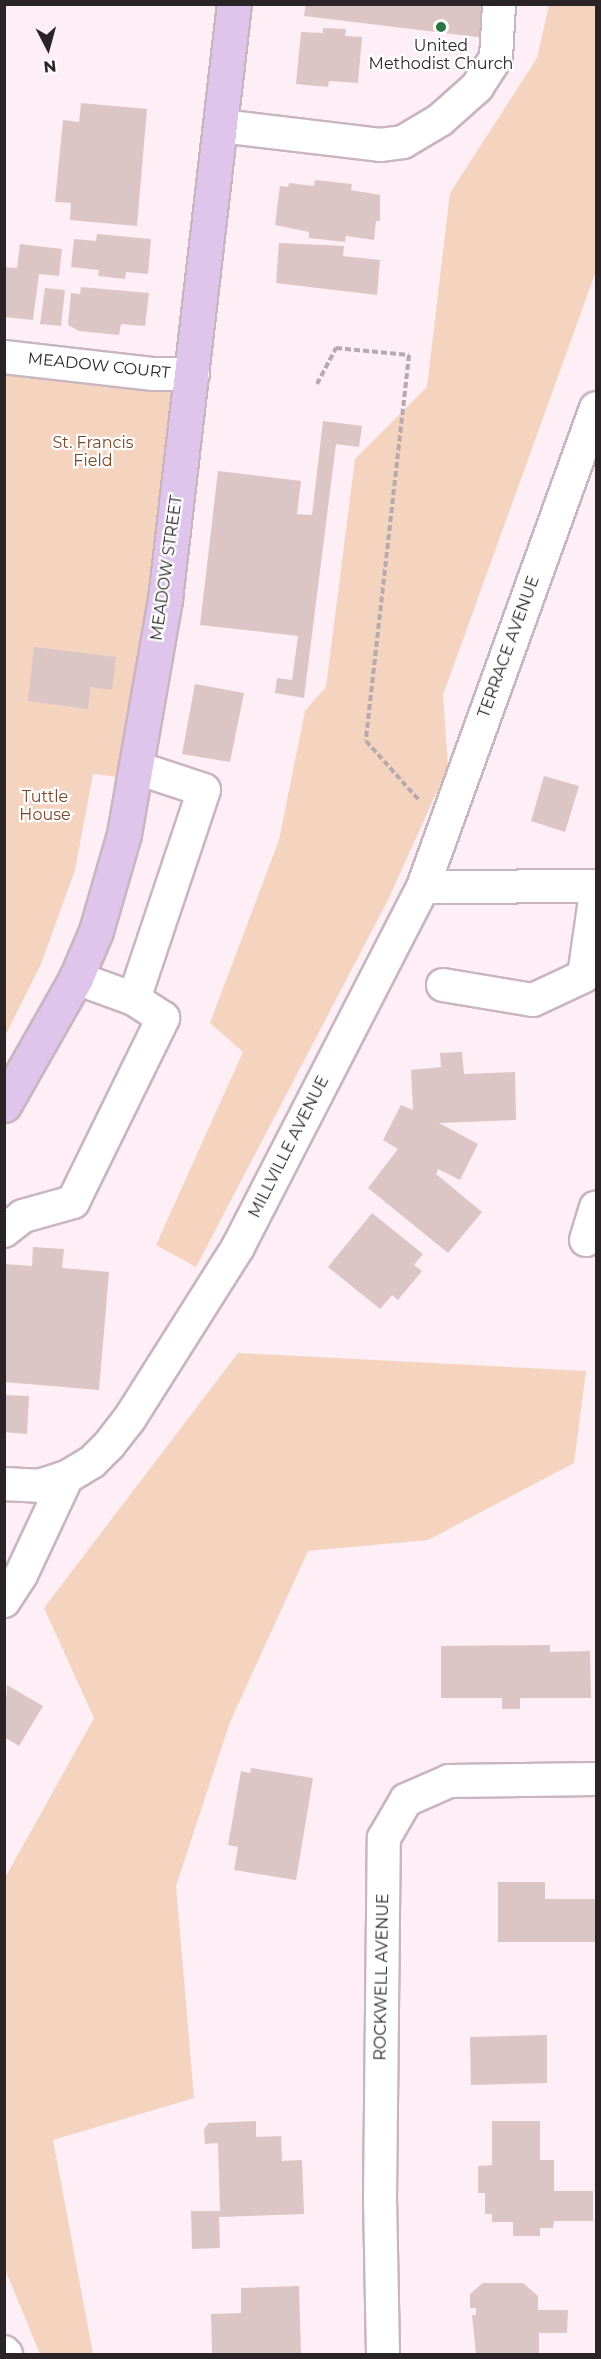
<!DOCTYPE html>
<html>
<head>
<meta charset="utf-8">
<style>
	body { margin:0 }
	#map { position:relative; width:601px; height:2359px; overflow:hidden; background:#feeef5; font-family:Montserrat,sans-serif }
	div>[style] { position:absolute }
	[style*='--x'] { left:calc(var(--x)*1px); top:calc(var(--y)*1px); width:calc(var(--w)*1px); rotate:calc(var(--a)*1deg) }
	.green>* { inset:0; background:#f4d3bf }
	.building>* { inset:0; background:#dcc5c5 }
	.path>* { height:4px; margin-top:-2px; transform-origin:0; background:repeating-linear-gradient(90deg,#b7aaaf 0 6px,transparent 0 9px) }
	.roads { filter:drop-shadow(2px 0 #c9b5bf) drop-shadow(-2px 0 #c9b5bf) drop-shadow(0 2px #c9b5bf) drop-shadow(0 -2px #c9b5bf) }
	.minor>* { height:32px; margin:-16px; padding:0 16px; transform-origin:16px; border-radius:16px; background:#fff }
	.major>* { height:33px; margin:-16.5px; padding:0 16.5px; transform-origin:16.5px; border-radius:16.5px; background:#dfc4ec }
	.dots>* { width:16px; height:16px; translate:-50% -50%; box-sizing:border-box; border:3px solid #fff; border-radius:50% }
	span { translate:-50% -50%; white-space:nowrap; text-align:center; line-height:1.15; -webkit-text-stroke:4.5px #fff; paint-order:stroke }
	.poi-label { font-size:16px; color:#2b2427 }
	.street-label { font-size:16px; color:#2b2427 }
	.park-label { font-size:16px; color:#7a4726 }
	.frame { position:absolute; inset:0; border:6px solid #2b2427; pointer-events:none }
	.north { position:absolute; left:18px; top:18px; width:60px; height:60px; -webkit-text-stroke:4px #fff; paint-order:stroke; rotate:174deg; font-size:16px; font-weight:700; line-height:24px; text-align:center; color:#2b2427 }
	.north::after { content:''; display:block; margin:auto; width:21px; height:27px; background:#2b2427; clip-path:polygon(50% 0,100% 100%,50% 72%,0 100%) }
</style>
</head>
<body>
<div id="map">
	<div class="green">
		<i style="clip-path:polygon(549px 5px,596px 5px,596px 271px,443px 695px,448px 767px,388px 900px,196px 1267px,156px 1245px,243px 1052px,210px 1023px,279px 840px,305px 711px,326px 687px,355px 459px,427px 387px,450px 193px,537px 58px)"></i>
		<i style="clip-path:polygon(5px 354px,193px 374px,135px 779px,93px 774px,75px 870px,41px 964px,5px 1036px)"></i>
		<i style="clip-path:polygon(238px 1353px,586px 1371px,574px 1463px,428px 1540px,308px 1551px,230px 1722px,176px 1886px,194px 2098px,53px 2140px,93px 2354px,40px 2354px,5px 2269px,5px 1878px,94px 1718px,44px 1608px)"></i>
	</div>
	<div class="building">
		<i style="clip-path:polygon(306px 4px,489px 4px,485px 38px,304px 16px)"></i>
		<i style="clip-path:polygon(323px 28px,346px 29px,345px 36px,362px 37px,358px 83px,329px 81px,328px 87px,296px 84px,301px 32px,323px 33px)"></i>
		<i style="clip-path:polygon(81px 103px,147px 109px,137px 226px,70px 220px,71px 203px,55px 202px,63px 120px,79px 122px)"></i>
		<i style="clip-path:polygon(315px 180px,352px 184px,351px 190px,380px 195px,380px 221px,376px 221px,374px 240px,346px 236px,345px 242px,309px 238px,309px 232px,275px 225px,280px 186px,288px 187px,289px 183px,314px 186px)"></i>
		<i style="clip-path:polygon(97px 234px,151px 239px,148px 274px,126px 272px,125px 279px,98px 276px,99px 270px,71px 267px,74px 239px,96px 241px)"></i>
		<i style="clip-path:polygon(279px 243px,344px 246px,343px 256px,380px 260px,377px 295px,276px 283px)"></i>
		<i style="clip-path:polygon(20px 244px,62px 249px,59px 276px,39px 274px,33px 320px,4px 317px,4px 267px,17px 268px)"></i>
		<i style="clip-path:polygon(81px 287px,149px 293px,145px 326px,121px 324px,119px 335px,79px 331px,68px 325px,71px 293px,80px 294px)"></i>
		<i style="clip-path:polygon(45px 288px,65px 290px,61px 326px,40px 324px)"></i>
		<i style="clip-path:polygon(323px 421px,362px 426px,359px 447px,336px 444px,304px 698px,275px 693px,277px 678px,292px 680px,298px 636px,200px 625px,218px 471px,301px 481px,297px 514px,312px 515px)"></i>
		<i style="clip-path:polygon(34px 647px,116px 657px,112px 690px,91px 687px,88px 709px,28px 701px)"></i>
		<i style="clip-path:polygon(195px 684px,244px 693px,230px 762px,182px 754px)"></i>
		<i style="clip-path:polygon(544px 776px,579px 786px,565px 832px,531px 821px)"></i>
		<i style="clip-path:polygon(462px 1052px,464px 1074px,515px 1072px,516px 1120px,439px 1123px,478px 1144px,460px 1180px,438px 1169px,436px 1174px,482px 1212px,448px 1253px,368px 1188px,398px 1149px,383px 1140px,401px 1105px,413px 1110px,411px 1070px,441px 1067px,440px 1053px)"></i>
		<i style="clip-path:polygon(372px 1213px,423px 1254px,414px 1265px,422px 1271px,398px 1300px,392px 1295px,380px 1309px,328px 1267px)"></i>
		<i style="clip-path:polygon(33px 1247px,64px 1249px,62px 1268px,109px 1272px,99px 1390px,4px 1382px,4px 1264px,32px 1266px)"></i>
		<i style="clip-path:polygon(4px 1395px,29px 1396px,27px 1434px,4px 1432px)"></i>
		<i style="clip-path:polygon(550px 1645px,550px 1652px,590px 1651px,591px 1698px,520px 1698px,520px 1709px,502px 1709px,502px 1698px,441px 1698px,441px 1646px)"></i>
		<i style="clip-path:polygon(7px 1685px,43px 1706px,19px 1746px,4px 1737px)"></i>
		<i style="clip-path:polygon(251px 1768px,313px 1778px,296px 1880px,234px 1870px,238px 1847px,228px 1845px,241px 1771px,250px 1773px)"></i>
		<i style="clip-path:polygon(498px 1882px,545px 1882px,545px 1899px,596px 1899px,596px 1942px,498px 1942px)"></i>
		<i style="clip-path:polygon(547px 2035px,547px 2083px,471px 2085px,470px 2037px)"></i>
		<i style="clip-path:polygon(256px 2121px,256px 2137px,281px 2136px,282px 2161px,302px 2160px,304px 2214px,219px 2217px,220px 2248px,192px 2249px,191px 2211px,220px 2211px,218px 2143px,205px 2144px,204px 2129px,209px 2123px)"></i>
		<i style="clip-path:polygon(492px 2121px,540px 2121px,540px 2160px,554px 2160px,554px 2191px,593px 2191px,593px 2221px,554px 2221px,553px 2228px,540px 2228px,540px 2236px,513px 2236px,513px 2222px,492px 2222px,492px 2214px,485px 2214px,485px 2193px,478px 2193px,478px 2166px,492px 2165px)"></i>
		<i style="clip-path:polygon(483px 2283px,523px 2283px,538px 2296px,538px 2310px,568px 2310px,567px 2333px,539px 2333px,539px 2354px,476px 2354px,472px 2315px,476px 2315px,476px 2308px,470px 2308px,470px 2294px)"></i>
		<i style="clip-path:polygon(299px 2286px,301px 2354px,212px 2353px,211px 2314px,241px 2313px,241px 2288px)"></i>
	</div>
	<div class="path">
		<i style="--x:317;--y:384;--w:41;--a:-62.2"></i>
		<i style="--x:336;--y:348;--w:73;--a:5.5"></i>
		<i style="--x:409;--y:355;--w:388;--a:96.4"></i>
		<i style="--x:366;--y:741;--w:79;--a:48.1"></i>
	</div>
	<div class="roads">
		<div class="minor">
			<i style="--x:221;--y:126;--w:160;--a:6.8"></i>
			<i style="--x:380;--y:145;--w:23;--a:-7"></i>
			<i style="--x:403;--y:142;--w:43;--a:-30.7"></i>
			<i style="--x:440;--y:120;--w:50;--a:-41.7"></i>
			<i style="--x:477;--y:87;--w:35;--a:-57"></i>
			<i style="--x:496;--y:58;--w:54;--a:-86.8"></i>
			<i style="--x:4;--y:357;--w:151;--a:6.5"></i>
			<i style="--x:154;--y:374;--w:39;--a:0"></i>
			<i style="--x:423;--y:887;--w:173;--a:-0.3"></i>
			<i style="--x:76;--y:978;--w:62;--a:19.9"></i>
			<i style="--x:134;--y:999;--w:220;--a:-71.5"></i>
			<i style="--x:204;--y:790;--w:71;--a:-161.8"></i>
			<i style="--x:443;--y:985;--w:91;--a:9.5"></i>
			<i style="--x:533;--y:1000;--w:56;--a:-25.2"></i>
			<i style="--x:584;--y:976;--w:84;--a:-81.8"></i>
			<i style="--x:4;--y:1231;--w:24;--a:-38"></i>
			<i style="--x:23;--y:1216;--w:52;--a:-15.6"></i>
			<i style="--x:73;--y:1202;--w:205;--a:-63.9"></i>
			<i style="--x:163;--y:1018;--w:35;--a:-147"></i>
			<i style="--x:586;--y:1240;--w:34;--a:-73"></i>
			<i style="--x:4;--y:1484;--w:35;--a:3"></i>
			<i style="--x:39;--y:1486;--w:29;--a:-18"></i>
			<i style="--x:67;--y:1477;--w:29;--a:-31"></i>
			<i style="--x:92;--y:1462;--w:24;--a:-45"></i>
			<i style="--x:109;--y:1445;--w:34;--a:-52"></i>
			<i style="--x:130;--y:1418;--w:202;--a:-57.7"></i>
			<i style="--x:238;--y:1247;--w:405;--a:-62.8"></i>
			<i style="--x:423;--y:887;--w:509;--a:-70.14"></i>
			<i style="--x:4;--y:1601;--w:31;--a:-57"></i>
			<i style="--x:21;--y:1575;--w:108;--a:-64.9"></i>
			<i style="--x:4;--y:2352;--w:3;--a:45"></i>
			<i style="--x:383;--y:2354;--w:153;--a:-91.1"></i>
			<i style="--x:380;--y:2201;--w:363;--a:-89.4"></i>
			<i style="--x:384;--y:1838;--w:44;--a:-59.9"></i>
			<i style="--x:406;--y:1800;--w:47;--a:-23.8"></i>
			<i style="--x:449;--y:1781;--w:147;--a:-0.8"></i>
		</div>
		<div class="major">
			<i style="--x:4;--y:1105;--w:146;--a:-60.4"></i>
			<i style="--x:76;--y:978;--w:51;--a:-66.9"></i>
			<i style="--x:96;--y:931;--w:101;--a:-73.9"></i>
			<i style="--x:124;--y:834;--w:239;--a:-80.1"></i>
			<i style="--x:165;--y:599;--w:599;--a:-83.39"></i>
		</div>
	</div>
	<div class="dots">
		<i style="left:441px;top:27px;background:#297442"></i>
	</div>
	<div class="poi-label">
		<span style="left:441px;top:55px">United<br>Methodist Church</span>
	</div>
	<div class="street-label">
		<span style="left:99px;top:366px;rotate:6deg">MEADOW COURT</span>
		<span style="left:167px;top:568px;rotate:-82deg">MEADOW STREET</span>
		<span style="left:509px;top:647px;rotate:-70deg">TERRACE AVENUE</span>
		<span style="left:289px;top:1147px;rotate:-63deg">MILLVILLE AVENUE</span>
		<span style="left:382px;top:1977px;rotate:-89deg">ROCKWELL AVENUE</span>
	</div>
	<div class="park-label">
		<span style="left:93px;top:452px">St. Francis<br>Field</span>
		<span style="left:45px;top:806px">Tuttle<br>House</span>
	</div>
	<div class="frame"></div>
	<div class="north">N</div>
</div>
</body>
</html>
